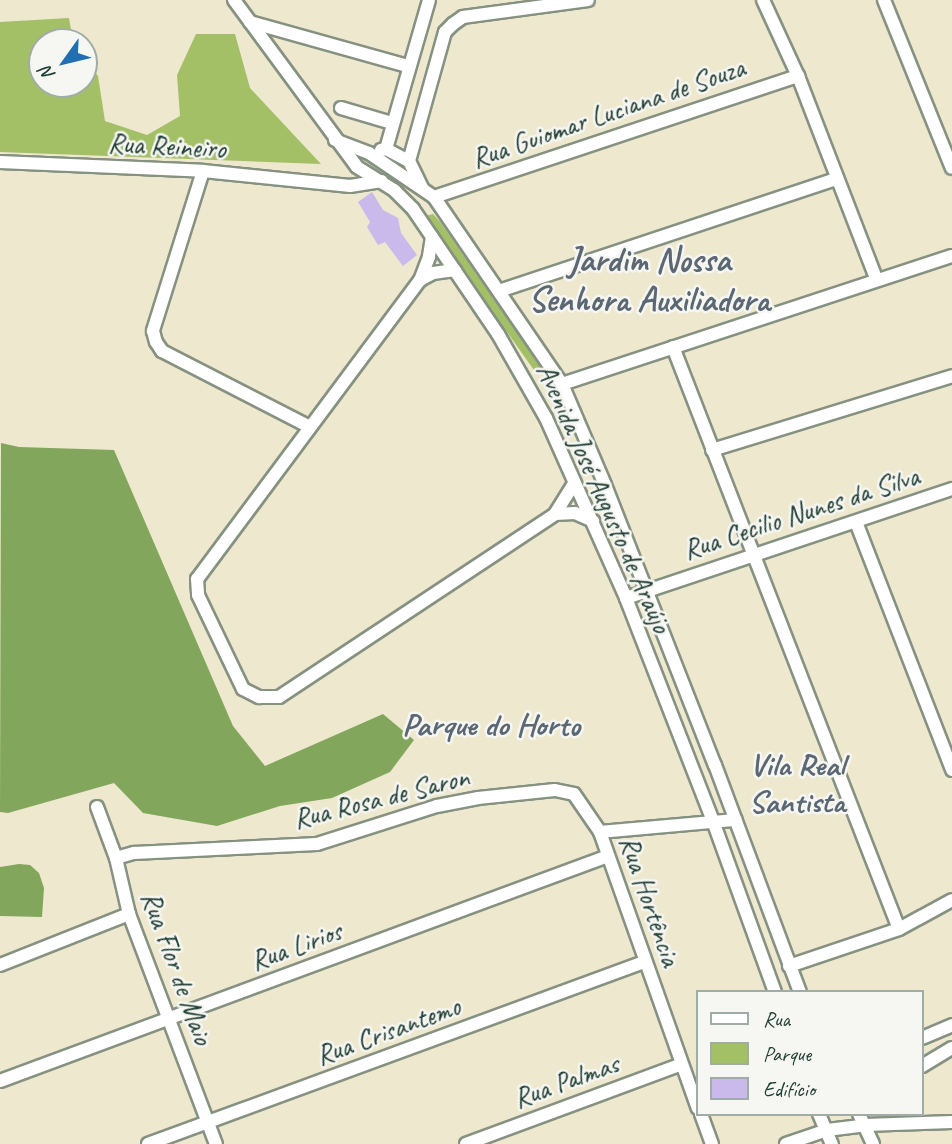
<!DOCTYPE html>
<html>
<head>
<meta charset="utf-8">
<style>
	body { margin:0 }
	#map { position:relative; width:952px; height:1144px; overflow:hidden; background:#ede8ce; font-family:Caveat,sans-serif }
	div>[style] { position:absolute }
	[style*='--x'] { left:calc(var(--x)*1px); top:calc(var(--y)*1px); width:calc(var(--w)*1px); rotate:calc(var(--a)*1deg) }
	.green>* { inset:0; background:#a3c067 }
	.forest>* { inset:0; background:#82a65c }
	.building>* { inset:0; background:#cab9eb }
	.roads { filter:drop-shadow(2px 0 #869281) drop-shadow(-2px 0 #869281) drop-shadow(0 2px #869281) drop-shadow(0 -2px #869281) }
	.minor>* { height:12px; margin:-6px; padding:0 6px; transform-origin:6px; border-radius:6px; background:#fff }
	span { translate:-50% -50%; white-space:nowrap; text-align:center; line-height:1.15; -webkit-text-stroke:5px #f6f6f2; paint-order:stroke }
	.street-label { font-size:28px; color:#1f3d34 }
	.quarter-label { font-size:32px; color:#5b6874; font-weight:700 }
	.district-label { font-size:35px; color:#5b6874; font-weight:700 }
	.legend { position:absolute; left:696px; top:990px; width:228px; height:126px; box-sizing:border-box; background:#f6f6f2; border:2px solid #a0aca6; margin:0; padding:9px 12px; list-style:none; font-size:21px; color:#1f3d34 }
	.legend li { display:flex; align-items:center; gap:14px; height:35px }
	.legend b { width:35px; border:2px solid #a0aca6 }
	.north { position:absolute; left:28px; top:28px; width:70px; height:70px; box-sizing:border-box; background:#f6f6f2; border:2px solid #a0aca6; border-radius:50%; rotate:236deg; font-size:19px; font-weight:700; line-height:28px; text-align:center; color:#1f3d34 }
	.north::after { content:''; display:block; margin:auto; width:24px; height:32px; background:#1f6fb2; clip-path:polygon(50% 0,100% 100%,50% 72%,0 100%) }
</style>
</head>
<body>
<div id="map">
	<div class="green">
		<i style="clip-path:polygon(69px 18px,73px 42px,42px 42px,42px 84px,84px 84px,84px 57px,98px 76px,105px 121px,147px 135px,180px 116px,177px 75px,196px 34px,235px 34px,250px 88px,321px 164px,0 152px,0 22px)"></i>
		<i style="clip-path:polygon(433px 214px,441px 223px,543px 370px,536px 373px,425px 216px)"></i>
	</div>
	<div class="forest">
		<i style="clip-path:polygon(1px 443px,19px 447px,114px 450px,233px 726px,265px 766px,383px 714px,414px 740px,390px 772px,332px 798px,280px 806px,217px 826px,143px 813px,114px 783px,8px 813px,0 812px)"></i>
		<i style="clip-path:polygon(19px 864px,30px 865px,39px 873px,44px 888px,42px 917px,0 916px,0 867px)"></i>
	</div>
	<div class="building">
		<i style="clip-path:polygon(372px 192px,383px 210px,398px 218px,401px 233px,417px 255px,403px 266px,385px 242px,378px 245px,367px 227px,370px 222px,358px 202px)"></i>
	</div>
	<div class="roads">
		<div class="minor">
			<i style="--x:234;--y:0;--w:207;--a:53.6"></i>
			<i style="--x:357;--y:167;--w:44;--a:31.9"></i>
			<i style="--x:394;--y:190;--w:27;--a:45"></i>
			<i style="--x:413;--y:209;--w:151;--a:55.8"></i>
			<i style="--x:498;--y:334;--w:97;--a:60.3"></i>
			<i style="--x:546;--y:418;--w:197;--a:66"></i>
			<i style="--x:626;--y:598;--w:239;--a:68.7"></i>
			<i style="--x:713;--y:821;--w:182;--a:70.1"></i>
			<i style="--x:763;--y:0;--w:84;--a:65.3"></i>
			<i style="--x:798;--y:76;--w:217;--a:68.9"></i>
			<i style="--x:884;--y:0;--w:181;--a:68"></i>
			<i style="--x:250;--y:22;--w:164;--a:15.6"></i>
			<i style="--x:341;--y:108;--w:53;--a:16.4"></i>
			<i style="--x:335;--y:140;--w:36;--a:21"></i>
			<i style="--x:369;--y:153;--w:78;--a:34.1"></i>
			<i style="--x:434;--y:197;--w:227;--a:55.6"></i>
			<i style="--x:562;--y:384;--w:110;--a:66.9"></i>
			<i style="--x:605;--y:485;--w:301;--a:68.6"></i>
			<i style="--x:715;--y:765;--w:242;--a:69.5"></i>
			<i style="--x:386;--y:149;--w:155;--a:-73.9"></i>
			<i style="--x:381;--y:150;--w:5;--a:-11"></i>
			<i style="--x:386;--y:149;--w:26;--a:28"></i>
			<i style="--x:409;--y:161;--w:30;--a:64"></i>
			<i style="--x:409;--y:161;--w:134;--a:-74.4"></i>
			<i style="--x:445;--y:32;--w:11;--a:-45"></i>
			<i style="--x:453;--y:24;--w:12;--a:-35"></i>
			<i style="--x:463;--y:17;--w:126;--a:-7.7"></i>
			<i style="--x:0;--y:162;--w:203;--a:2.5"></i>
			<i style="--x:203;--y:171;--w:148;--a:5.8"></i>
			<i style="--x:350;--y:186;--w:32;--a:-9"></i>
			<i style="--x:203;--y:171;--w:168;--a:107.4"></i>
			<i style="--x:153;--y:331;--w:11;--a:75"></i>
			<i style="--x:156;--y:342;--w:11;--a:56"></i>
			<i style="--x:162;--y:351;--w:166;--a:27.2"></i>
			<i style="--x:434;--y:197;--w:384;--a:-18.4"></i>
			<i style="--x:432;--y:237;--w:20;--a:99"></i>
			<i style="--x:429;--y:257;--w:25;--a:111"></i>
			<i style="--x:420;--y:280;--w:373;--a:126.7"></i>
			<i style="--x:197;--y:579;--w:16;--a:86"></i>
			<i style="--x:198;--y:595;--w:104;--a:64.4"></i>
			<i style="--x:243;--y:689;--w:18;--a:27"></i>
			<i style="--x:259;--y:697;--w:20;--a:0"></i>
			<i style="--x:279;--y:697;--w:331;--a:-33.5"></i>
			<i style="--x:555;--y:514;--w:36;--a:-58"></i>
			<i style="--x:420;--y:280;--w:15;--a:-28"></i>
			<i style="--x:433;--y:273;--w:22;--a:-8"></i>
			<i style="--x:499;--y:291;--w:355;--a:-18.4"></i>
			<i style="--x:673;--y:347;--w:624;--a:68.78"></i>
			<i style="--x:562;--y:384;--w:410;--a:-18.2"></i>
			<i style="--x:712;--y:450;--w:251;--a:-17.1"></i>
			<i style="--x:555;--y:514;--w:20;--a:-3"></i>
			<i style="--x:575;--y:513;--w:20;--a:24"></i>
			<i style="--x:856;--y:522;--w:266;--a:68.8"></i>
			<i style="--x:626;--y:598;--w:344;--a:-18.5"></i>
			<i style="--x:97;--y:807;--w:54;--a:69.6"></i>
			<i style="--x:116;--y:858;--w:57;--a:76.9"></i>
			<i style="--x:129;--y:914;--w:246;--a:69.3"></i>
			<i style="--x:600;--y:832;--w:136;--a:-5.1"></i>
			<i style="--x:116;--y:858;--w:19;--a:-16"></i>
			<i style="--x:134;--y:853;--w:183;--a:-2.8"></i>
			<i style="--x:317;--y:844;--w:126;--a:-17.6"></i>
			<i style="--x:437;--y:806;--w:42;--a:-11"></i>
			<i style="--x:478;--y:798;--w:77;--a:-5.9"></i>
			<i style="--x:555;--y:790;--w:19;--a:12"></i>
			<i style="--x:574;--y:794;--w:46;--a:55.6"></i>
			<i style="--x:600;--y:832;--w:293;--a:70.5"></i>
			<i style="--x:0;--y:965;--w:139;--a:-21.6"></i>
			<i style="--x:789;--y:966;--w:116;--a:-18.6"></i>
			<i style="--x:899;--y:929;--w:60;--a:-28.7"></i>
			<i style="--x:922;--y:1038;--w:33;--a:-23"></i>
			<i style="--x:922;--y:1066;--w:35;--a:-31"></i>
			<i style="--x:0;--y:1081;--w:648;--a:-20.31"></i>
			<i style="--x:701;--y:1114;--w:32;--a:70"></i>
			<i style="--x:819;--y:1114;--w:33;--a:67"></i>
			<i style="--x:859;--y:1114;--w:33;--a:65"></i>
			<i style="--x:148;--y:1144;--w:528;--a:-20.15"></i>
			<i style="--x:466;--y:1144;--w:230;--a:-20.3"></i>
			<i style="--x:786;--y:1144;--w:43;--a:-18.9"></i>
			<i style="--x:827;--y:1130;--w:38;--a:-7"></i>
			<i style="--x:865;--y:1125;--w:87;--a:-2"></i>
		</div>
	</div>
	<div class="street-label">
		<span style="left:608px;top:113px;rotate:-19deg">Rua Guiomar Luciana de Souza</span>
		<span style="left:167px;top:146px;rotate:3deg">Rua Reineiro</span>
		<span style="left:604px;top:498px;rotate:66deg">Avenida José Augusto de Araújo</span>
		<span style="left:801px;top:513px;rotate:-18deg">Rua Cecilio Nunes da Silva</span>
		<span style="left:381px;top:798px;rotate:-14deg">Rua Rosa de Saron</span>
		<span style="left:650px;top:901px;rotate:71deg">Rua Hortência</span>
		<span style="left:296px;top:946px;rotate:-20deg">Rua Lirios</span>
		<span style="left:177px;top:968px;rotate:70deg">Rua Flor de Maio</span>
		<span style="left:388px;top:1031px;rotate:-20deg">Rua Crisantemo</span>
		<span style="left:566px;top:1081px;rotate:-20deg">Rua Palmas</span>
	</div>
	<div class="quarter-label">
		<span style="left:491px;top:725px">Parque do Horto</span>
		<span style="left:797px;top:784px">Vila Real<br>Santista</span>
	</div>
	<div class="district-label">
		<span style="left:649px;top:280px">Jardim Nossa<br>Senhora Auxiliadora</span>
	</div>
	<ul class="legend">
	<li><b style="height:9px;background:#fff"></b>Rua</li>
	<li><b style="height:19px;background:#a3c067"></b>Parque</li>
	<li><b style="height:19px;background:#cab9eb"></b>Edifício</li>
	</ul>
	<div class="north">N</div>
</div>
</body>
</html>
